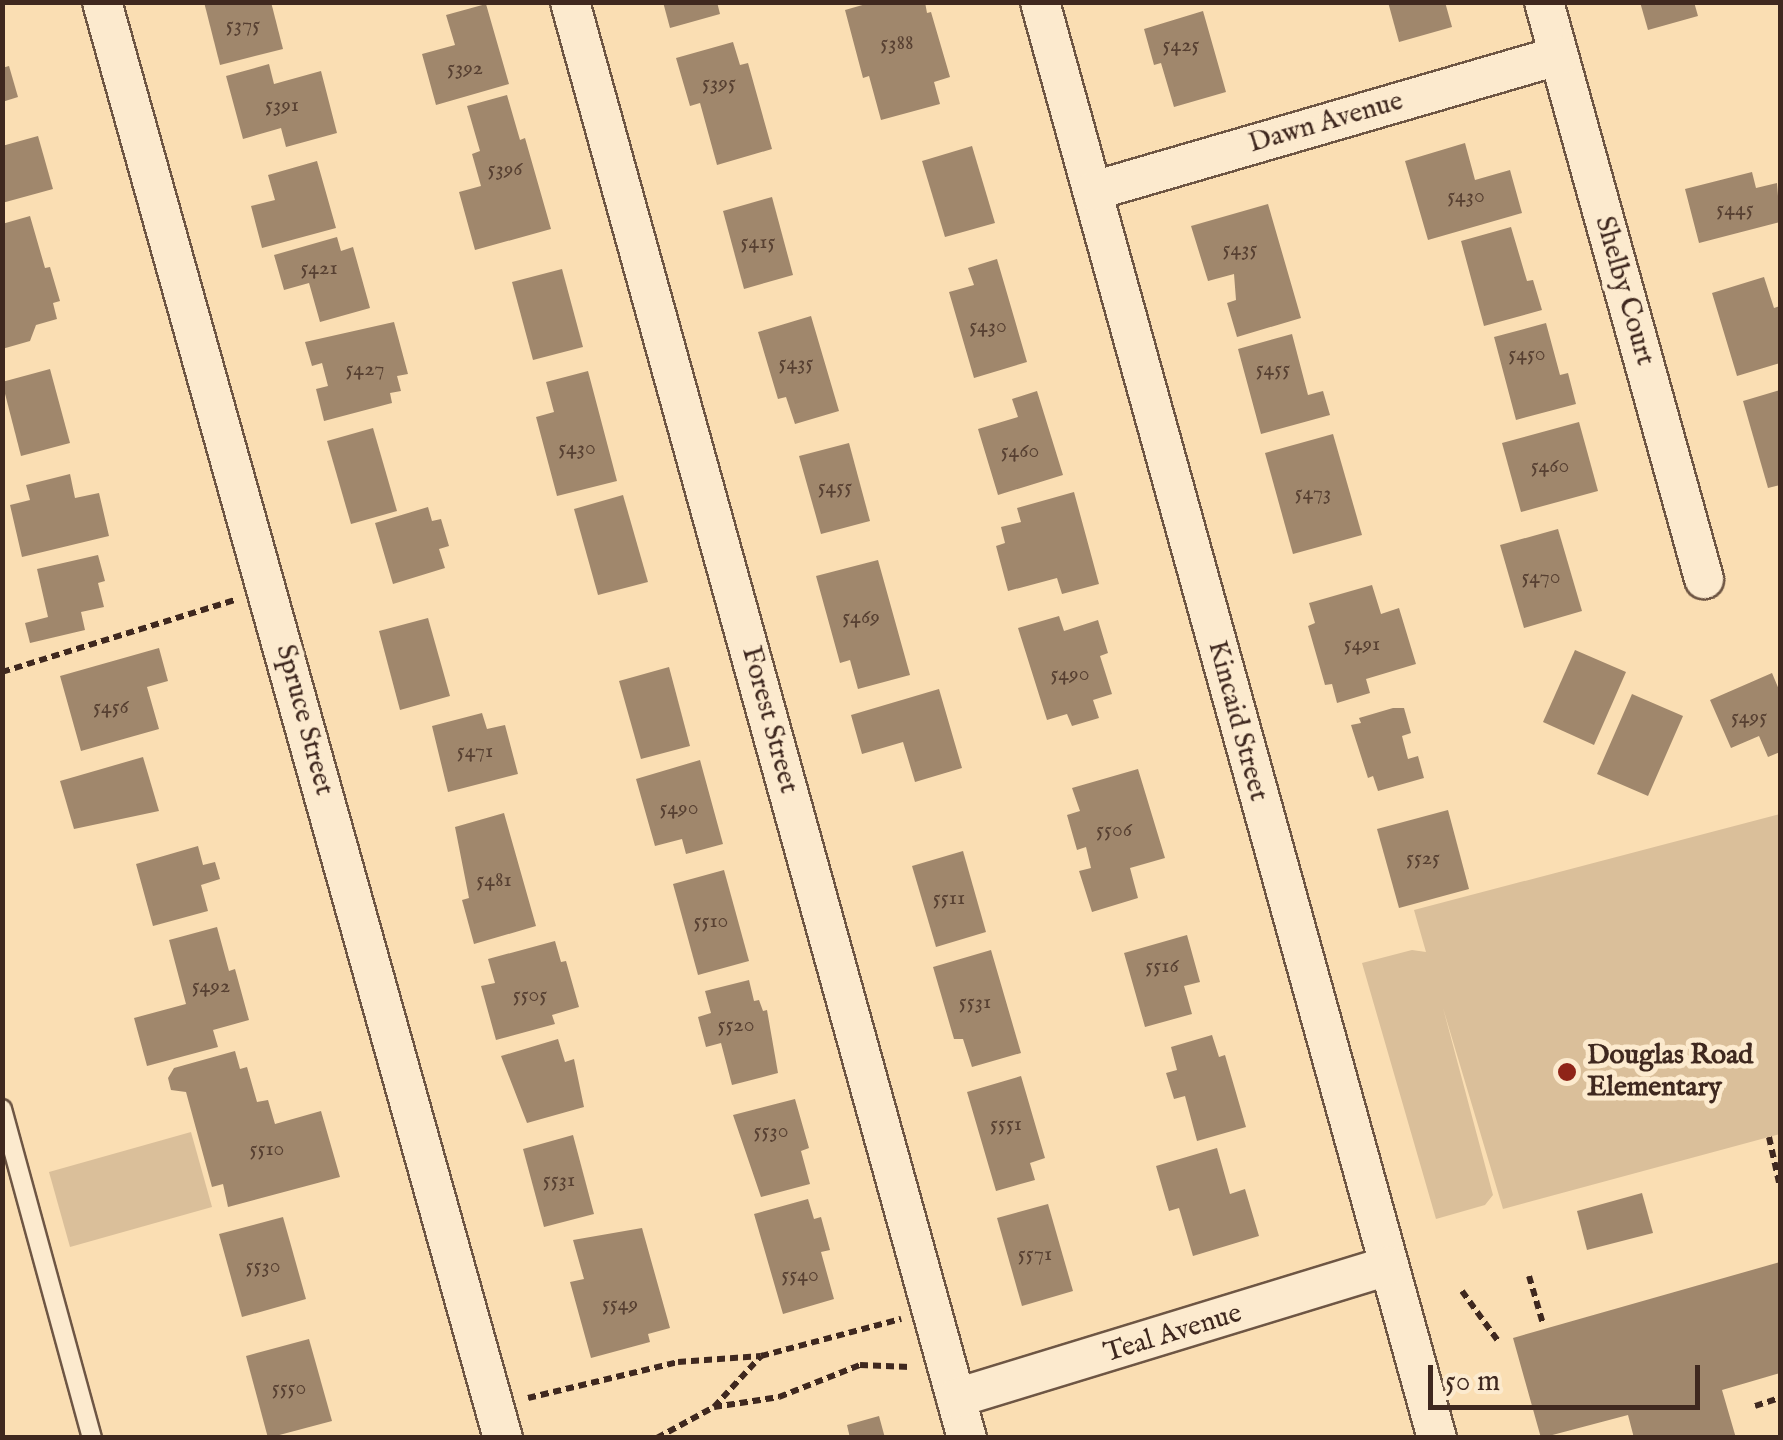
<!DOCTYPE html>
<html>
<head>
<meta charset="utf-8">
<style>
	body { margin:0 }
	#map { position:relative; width:1783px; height:1440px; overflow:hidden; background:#fadeb3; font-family:"IM FELL English",serif }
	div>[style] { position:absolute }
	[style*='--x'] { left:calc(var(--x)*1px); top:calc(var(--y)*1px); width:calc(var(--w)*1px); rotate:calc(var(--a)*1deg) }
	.green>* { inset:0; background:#dabf9a }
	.building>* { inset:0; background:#a0876c }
	.path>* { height:6px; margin-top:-3px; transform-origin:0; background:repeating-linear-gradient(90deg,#3f281f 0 8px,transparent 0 13px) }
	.roads { filter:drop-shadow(2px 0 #6e5644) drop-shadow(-2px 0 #6e5644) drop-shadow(0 2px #6e5644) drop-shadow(0 -2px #6e5644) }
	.service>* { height:18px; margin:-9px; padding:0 9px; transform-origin:9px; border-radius:9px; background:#fceace }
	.minor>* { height:38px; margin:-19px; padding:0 19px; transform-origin:19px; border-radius:19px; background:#fceace }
	.dots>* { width:28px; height:28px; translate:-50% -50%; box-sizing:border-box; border:5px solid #fceace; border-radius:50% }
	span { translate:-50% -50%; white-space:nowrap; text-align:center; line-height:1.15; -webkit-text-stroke:10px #fceace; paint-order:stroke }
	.number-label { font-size:22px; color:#574032 }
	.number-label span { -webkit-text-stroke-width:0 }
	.street-label { font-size:28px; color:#3f281f }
	.poi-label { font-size:28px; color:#3f281f; font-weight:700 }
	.left { translate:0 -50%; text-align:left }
	.frame { position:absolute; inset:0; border:5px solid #3f281f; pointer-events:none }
	.scale { position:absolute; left:1428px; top:1365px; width:272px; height:45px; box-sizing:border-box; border:5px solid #3f281f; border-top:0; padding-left:12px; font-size:30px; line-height:35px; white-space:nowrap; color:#3f281f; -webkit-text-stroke:8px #fceace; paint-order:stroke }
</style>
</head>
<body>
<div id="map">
	<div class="green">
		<i style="clip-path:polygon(1780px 814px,1780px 1134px,1503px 1209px,1443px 1008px,1493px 1195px,1485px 1205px,1436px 1219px,1362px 963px,1412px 950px,1426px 952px,1414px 910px)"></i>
		<i style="clip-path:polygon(191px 1132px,212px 1207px,70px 1247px,49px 1172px)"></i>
	</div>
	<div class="building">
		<i style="clip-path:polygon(204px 2px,271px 2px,283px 49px,220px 65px)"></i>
		<i style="clip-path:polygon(663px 2px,717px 2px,720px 14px,670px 28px)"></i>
		<i style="clip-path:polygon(873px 2px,925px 2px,927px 13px,931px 12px,950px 77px,934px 82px,940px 104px,881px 120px,869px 76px,863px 78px,845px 10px)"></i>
		<i style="clip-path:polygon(1388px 2px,1445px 2px,1452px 27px,1399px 42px)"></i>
		<i style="clip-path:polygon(1640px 2px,1694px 2px,1698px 16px,1648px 30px)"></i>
		<i style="clip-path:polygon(486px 4px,509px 84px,436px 105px,422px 54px,455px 45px,446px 15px)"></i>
		<i style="clip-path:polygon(1203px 11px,1226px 92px,1174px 107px,1161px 63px,1154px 65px,1144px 29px)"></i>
		<i style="clip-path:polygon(733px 42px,740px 65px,748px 63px,772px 149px,717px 165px,700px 103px,690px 106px,676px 58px)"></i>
		<i style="clip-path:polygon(269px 64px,274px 84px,321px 71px,337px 133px,286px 147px,281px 128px,243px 139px,226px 76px)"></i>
		<i style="clip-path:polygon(9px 66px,18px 97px,2px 102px,2px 68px)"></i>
		<i style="clip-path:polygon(507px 95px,520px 140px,525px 138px,551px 229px,475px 250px,459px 192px,481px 186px,472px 154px,480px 151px,467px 106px)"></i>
		<i style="clip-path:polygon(38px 136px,53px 189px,2px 203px,2px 146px)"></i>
		<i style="clip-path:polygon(1465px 143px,1475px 180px,1510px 170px,1522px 213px,1428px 240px,1405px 161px)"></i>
		<i style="clip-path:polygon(972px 146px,995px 223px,945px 237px,922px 161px)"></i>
		<i style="clip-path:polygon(317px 161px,336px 228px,262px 248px,251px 206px,275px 200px,268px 175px)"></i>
		<i style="clip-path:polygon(1752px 172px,1756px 188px,1777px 183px,1780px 222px,1699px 243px,1685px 189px)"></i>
		<i style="clip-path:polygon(772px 197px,793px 275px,744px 289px,723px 211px)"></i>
		<i style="clip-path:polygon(1268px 204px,1301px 318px,1237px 337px,1227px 303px,1236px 300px,1234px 274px,1208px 281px,1191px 226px)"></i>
		<i style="clip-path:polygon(30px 216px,45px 268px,50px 267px,60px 301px,53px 303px,57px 319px,36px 325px,30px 341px,2px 349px,2px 224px)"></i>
		<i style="clip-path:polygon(1511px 227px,1527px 281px,1533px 280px,1542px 310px,1484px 326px,1461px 241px)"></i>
		<i style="clip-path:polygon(337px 237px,341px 251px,353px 247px,370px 308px,320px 322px,309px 283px,284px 290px,274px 255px)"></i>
		<i style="clip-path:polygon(997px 259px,1027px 362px,974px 378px,949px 292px,974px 285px,968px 268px)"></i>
		<i style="clip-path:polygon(562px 269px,583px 347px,533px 360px,512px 282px)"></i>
		<i style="clip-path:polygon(1764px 277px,1774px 308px,1780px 306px,1780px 363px,1737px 376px,1712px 293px)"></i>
		<i style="clip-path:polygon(811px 316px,839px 411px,795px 424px,786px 397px,778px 399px,758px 332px)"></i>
		<i style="clip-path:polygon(394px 322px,408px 374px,397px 376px,401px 391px,390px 393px,392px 403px,324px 421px,316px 389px,328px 386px,322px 363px,312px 366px,305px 342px)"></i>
		<i style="clip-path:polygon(1546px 323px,1560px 375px,1568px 373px,1576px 404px,1516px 420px,1494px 337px)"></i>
		<i style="clip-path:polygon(1292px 334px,1308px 395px,1323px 391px,1330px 415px,1261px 434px,1238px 349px)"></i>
		<i style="clip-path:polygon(50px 369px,70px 443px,21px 456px,2px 382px)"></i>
		<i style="clip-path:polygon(588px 371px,617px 481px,557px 496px,536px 417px,554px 412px,546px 382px)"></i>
		<i style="clip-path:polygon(1780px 390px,1780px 485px,1768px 488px,1743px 401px)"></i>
		<i style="clip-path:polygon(1037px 391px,1063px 475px,998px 495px,978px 429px,1018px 417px,1012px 399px)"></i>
		<i style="clip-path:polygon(1579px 422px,1598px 491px,1521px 512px,1502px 443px)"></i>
		<i style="clip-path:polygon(373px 428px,397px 511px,351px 524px,327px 441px)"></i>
		<i style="clip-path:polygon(1333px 434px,1362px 535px,1293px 554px,1265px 453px)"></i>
		<i style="clip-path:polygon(849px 443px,870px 521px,821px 534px,799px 456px)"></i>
		<i style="clip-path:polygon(70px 474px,75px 498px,99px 493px,109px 536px,22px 557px,10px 505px,30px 500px,26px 485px)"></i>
		<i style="clip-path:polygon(1074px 492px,1099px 584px,1062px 594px,1057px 578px,1008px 591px,996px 546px,1005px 543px,1001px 527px,1021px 522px,1017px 508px)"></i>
		<i style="clip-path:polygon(623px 495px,648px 582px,598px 595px,574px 509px)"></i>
		<i style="clip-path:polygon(428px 507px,432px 521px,441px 519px,449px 546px,439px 549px,445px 568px,393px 584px,375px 523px)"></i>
		<i style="clip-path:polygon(1558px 529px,1582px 611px,1524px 628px,1500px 545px)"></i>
		<i style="clip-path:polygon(98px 555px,105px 581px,98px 583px,104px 607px,81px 612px,85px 630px,30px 643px,25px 623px,48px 617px,37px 569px)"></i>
		<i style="clip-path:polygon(878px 560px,910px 675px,858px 689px,850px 660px,840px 663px,816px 576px)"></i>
		<i style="clip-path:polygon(1372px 585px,1381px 614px,1399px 608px,1416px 664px,1366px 679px,1370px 693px,1337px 703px,1332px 684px,1325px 685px,1308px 626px,1315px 623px,1309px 603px)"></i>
		<i style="clip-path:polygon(1059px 616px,1064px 631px,1098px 620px,1108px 653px,1100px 656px,1112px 694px,1093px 700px,1099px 718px,1072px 726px,1067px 714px,1047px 720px,1018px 628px)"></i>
		<i style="clip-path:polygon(428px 618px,450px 696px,400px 710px,379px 631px)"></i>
		<i style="clip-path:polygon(159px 648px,168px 681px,147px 687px,159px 729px,81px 751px,60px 676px)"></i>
		<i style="clip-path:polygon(1575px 650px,1626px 672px,1594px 745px,1543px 722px)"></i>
		<i style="clip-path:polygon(669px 667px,690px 746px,641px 759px,619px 681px)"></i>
		<i style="clip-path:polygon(1772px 673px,1780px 692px,1780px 752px,1768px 757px,1759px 736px,1731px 748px,1710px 700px)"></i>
		<i style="clip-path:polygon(939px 689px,962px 768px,915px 782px,903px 742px,862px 754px,851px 715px)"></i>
		<i style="clip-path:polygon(1632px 694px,1683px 716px,1648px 796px,1597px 774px)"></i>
		<i style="clip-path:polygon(1393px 708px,1404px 708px,1411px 733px,1402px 736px,1408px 759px,1418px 756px,1424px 778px,1378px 791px,1373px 776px,1368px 778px,1351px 725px,1361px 723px,1359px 718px)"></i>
		<i style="clip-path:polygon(482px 713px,487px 729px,505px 725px,518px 774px,448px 792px,432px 726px)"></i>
		<i style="clip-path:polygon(143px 757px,159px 811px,74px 829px,60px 781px)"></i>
		<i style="clip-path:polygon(700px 760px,723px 844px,686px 854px,682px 839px,655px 846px,636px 779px)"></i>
		<i style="clip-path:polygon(1138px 769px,1165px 858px,1130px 868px,1138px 898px,1092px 912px,1079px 871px,1091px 868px,1086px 847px,1077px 850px,1067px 815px,1080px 811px,1072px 788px)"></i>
		<i style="clip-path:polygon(1448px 810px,1469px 889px,1399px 908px,1377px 829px)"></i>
		<i style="clip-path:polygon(504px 813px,536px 926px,474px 944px,462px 900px,469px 898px,455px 827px)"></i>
		<i style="clip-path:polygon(198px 846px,203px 865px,215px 862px,220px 879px,201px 885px,208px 911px,153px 926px,136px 864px)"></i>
		<i style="clip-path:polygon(963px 851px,986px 932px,936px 947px,912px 866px)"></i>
		<i style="clip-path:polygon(724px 870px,749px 961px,698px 975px,673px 884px)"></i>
		<i style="clip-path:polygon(217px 927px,229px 971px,235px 969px,249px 1020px,213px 1030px,218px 1047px,147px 1066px,134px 1018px,186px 1004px,169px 940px)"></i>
		<i style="clip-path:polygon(1187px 935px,1200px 982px,1184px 986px,1192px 1014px,1145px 1027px,1124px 953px)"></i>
		<i style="clip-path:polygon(555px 941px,561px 962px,566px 961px,579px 1007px,552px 1015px,555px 1024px,496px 1040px,481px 986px,495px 983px,488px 959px)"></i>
		<i style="clip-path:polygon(991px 950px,1021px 1053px,972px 1067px,963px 1039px,954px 1039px,933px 967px)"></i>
		<i style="clip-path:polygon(749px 980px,754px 1001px,759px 1000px,763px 1011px,767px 1010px,778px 1073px,732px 1085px,721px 1043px,706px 1047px,698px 1017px,711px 1013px,705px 991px)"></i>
		<i style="clip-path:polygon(1212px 1035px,1219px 1057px,1225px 1055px,1246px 1127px,1197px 1141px,1185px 1096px,1174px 1099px,1166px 1073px,1177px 1070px,1171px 1047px)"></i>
		<i style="clip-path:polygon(558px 1039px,565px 1062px,574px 1059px,584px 1107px,527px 1123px,501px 1056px)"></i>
		<i style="clip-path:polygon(235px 1051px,240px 1069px,247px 1067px,257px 1102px,268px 1100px,275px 1124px,321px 1111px,340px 1177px,228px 1207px,223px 1184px,212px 1187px,186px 1092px,171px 1090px,168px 1078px,174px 1068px)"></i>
		<i style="clip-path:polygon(1021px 1076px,1045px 1158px,1030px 1163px,1035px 1180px,996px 1191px,967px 1092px)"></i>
		<i style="clip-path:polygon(795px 1099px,809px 1148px,801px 1151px,810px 1184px,761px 1197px,733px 1115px)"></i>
		<i style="clip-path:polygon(573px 1135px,594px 1214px,544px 1227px,523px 1149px)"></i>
		<i style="clip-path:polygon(1217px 1148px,1230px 1194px,1245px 1189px,1259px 1236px,1193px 1256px,1179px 1208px,1169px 1211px,1156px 1166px)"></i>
		<i style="clip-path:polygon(1642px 1193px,1653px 1233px,1587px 1250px,1577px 1211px)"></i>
		<i style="clip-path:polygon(808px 1199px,814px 1219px,821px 1217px,830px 1250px,821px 1252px,834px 1299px,783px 1314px,754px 1214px)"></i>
		<i style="clip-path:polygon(1048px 1204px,1073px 1291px,1022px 1306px,997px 1218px)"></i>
		<i style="clip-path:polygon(283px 1217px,306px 1299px,242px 1317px,219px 1234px)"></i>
		<i style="clip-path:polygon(642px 1228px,670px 1328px,648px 1334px,650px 1342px,591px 1358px,570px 1282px,584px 1279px,573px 1240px)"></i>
		<i style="clip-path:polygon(1780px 1262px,1780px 1373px,1722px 1390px,1736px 1438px,1634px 1438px,1628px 1415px,1541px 1438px,1513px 1338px)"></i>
		<i style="clip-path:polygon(309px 1339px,332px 1421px,268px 1438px,246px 1356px)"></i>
		<i style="clip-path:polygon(879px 1416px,885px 1438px,850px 1438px,847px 1425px)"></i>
	</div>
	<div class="path">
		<i style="--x:2;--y:672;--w:244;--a:-17.2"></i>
		<i style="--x:1769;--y:1137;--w:51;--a:77.6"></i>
		<i style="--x:1529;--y:1276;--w:50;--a:73.7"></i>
		<i style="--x:1462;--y:1291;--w:62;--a:54.2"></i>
		<i style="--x:528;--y:1398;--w:154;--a:-13.5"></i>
		<i style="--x:678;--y:1362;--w:83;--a:-4.1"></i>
		<i style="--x:761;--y:1356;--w:145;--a:-14.8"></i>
		<i style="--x:1755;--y:1406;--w:26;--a:-18"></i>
		<i style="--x:714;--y:1407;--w:66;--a:-8.7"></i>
		<i style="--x:779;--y:1397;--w:87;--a:-21.6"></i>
		<i style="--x:860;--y:1365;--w:50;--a:2.3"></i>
		<i style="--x:657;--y:1438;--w:65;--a:-28.5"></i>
		<i style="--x:714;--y:1407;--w:69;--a:-47.3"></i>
	</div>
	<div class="roads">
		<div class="service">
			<i style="--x:2;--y:1109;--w:341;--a:74.7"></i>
		</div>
		<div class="minor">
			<i style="--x:102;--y:2;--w:1491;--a:74.4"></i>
			<i style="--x:570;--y:2;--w:1490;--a:74.55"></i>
			<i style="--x:1040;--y:2;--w:1490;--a:74.55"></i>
			<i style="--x:1544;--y:2;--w:599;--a:74.5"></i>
			<i style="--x:1093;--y:191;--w:485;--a:-16.2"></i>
			<i style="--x:956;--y:1398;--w:452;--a:-17"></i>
		</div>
	</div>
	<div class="dots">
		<i style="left:1567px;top:1072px;background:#8f2418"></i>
	</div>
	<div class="number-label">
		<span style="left:243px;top:26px">5375</span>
		<span style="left:897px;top:44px">5388</span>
		<span style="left:1181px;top:46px">5425</span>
		<span style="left:465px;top:69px">5392</span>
		<span style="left:719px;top:84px">5395</span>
		<span style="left:282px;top:106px">5391</span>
		<span style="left:505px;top:170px">5396</span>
		<span style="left:1466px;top:197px">5430</span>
		<span style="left:1735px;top:210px">5445</span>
		<span style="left:758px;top:243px">5415</span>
		<span style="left:1240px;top:250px">5435</span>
		<span style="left:319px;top:269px">5421</span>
		<span style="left:988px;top:327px">5430</span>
		<span style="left:1527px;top:355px">5450</span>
		<span style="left:796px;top:364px">5435</span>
		<span style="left:365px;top:370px">5427</span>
		<span style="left:1273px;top:370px">5455</span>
		<span style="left:577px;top:449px">5430</span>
		<span style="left:1020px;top:452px">5460</span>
		<span style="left:1550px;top:467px">5460</span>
		<span style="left:835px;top:488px">5455</span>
		<span style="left:1313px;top:494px">5473</span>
		<span style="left:1541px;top:578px">5470</span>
		<span style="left:861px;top:618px">5469</span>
		<span style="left:1362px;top:645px">5491</span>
		<span style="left:1070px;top:675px">5490</span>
		<span style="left:111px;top:708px">5456</span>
		<span style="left:1749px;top:718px">5495</span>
		<span style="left:475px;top:752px">5471</span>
		<span style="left:679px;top:809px">5490</span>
		<span style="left:1114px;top:831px">5506</span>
		<span style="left:1423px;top:859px">5525</span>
		<span style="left:494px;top:881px">5481</span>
		<span style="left:949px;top:899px">5511</span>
		<span style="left:711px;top:922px">5510</span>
		<span style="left:1162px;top:967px">5516</span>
		<span style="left:211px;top:987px">5492</span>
		<span style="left:530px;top:996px">5505</span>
		<span style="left:975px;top:1003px">5531</span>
		<span style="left:736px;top:1026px">5520</span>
		<span style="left:1006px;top:1125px">5551</span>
		<span style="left:771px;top:1132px">5530</span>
		<span style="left:267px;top:1150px">5510</span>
		<span style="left:559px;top:1181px">5531</span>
		<span style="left:1035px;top:1255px">5571</span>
		<span style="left:263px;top:1267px">5530</span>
		<span style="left:800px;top:1276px">5540</span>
		<span style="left:620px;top:1305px">5549</span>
		<span style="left:289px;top:1389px">5550</span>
	</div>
	<div class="street-label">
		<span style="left:1326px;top:123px;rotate:-16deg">Dawn Avenue</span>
		<span style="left:1624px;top:291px;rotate:74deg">Shelby Court</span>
		<span style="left:304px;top:720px;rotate:75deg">Spruce Street</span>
		<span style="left:769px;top:720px;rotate:75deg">Forest Street</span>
		<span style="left:1237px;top:721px;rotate:75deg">Kincaid Street</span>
		<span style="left:1173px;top:1334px;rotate:-17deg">Teal Avenue</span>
	</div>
	<div class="poi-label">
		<span class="left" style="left:1587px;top:1072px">Douglas Road<br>Elementary</span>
	</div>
	<div class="frame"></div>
	<div class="scale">50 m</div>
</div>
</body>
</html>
